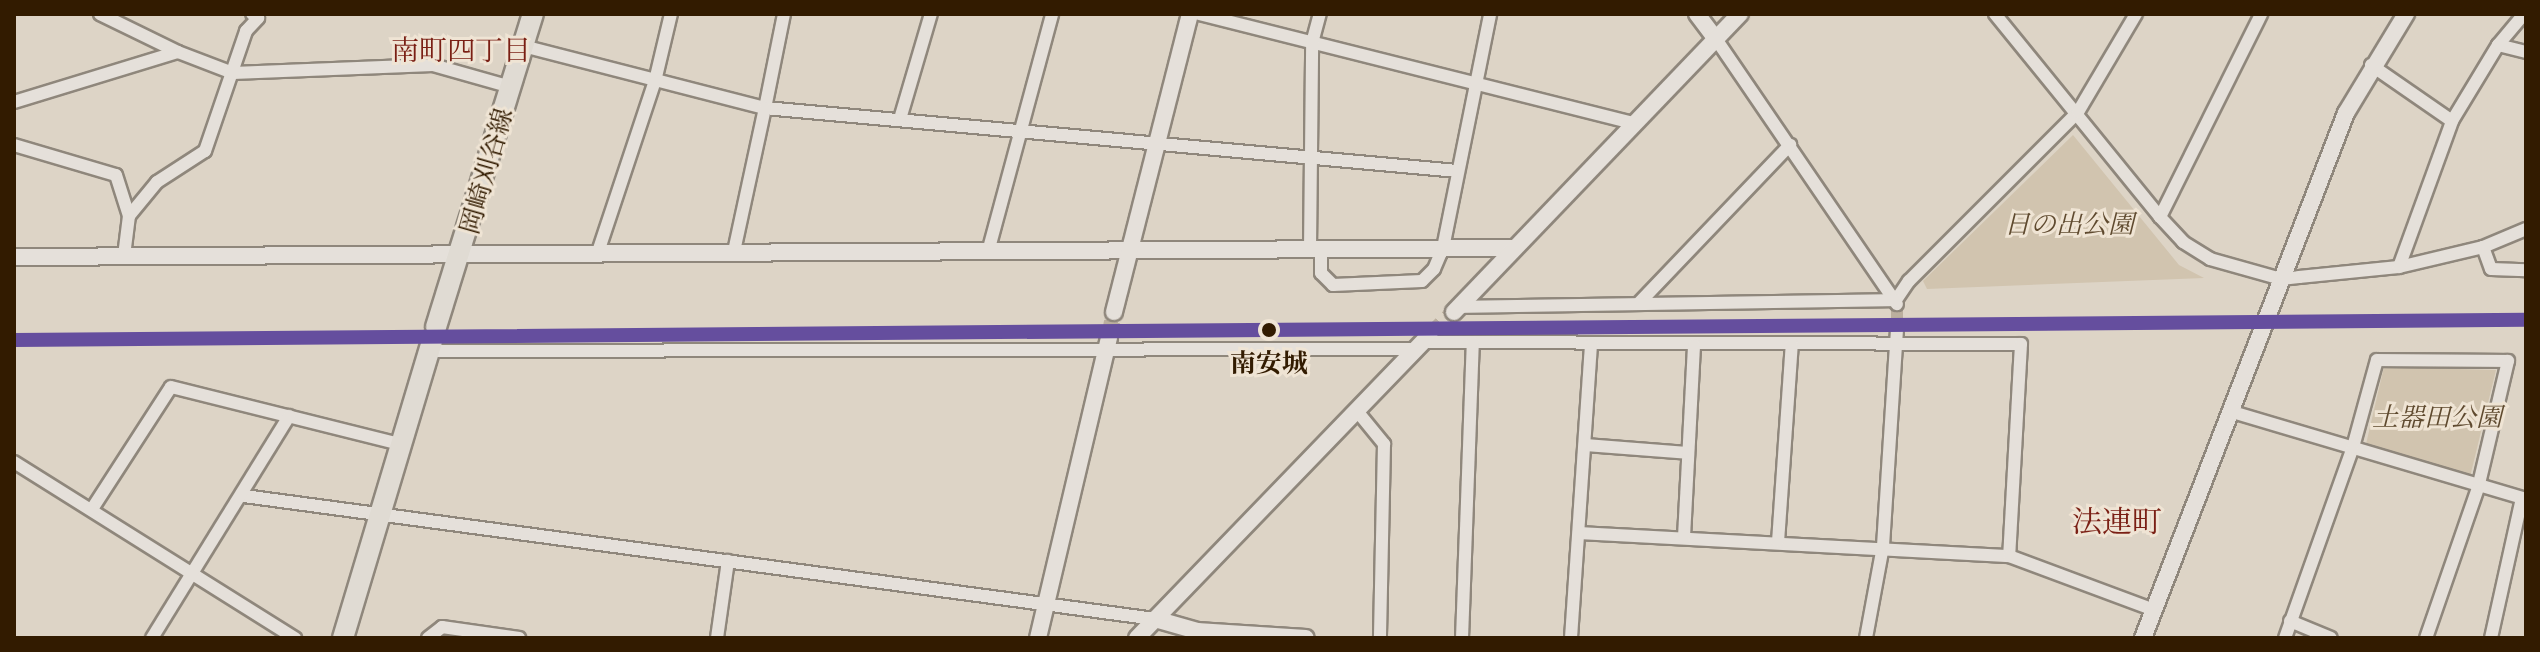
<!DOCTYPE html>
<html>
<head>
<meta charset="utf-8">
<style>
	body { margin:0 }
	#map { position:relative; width:2540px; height:652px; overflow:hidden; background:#ddd4c6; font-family:"Gentium Book Plus","Noto Serif JP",serif }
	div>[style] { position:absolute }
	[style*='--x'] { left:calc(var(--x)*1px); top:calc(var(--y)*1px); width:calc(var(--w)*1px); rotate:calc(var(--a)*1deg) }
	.green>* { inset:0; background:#d1c4af }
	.minor-tunnel>* { height:12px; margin-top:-6px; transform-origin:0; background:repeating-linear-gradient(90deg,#bbaf9e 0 12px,transparent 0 18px) }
	.tertiary-tunnel>* { height:16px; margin-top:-8px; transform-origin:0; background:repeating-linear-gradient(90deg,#bbaf9e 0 16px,transparent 0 24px) }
	.roads { filter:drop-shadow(2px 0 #8f877c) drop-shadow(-2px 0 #8f877c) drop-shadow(0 2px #8f877c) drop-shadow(0 -2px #8f877c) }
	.minor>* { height:12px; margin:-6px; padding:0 6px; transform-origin:6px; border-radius:6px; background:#e5e0da }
	.tertiary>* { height:16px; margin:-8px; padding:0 8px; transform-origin:8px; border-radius:8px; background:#e5e0da }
	.primary>* { height:20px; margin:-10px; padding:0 10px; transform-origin:10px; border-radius:10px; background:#e0dbd3 }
	.rail-1>* { height:14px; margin:-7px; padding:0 7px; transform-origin:7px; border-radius:7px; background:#654e9e }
	.dots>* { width:22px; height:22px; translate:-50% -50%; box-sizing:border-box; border:4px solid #efe4d4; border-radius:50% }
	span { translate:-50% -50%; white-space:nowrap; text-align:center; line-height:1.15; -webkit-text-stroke:6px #efe4d4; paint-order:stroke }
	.street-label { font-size:26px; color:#321b00 }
	.park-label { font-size:26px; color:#5f4a2f; font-style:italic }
	.stop-label { font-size:26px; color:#321b00; font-weight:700 }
	.neighbourhood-label { font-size:28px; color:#7a1f14 }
	.quarter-label { font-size:30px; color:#7a1f14 }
	.frame { position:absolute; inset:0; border:16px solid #321b00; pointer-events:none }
</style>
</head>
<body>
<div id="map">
	<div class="green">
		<i style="clip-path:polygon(2073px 135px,2179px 265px,2204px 278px,1927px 289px,1923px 281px)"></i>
		<i style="clip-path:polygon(2384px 367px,2496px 370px,2470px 477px,2366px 444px)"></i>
	</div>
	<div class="minor-tunnel">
		<i style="--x:1897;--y:308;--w:22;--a:90"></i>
	</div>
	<div class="tertiary-tunnel">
		<i style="--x:1430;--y:335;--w:33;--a:-44"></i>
		<i style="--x:1109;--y:337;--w:25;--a:-79"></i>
	</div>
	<div class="roads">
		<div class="minor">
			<i style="--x:100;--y:14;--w:87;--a:26"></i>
			<i style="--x:784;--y:14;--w:96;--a:101.4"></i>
			<i style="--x:765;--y:108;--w:695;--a:5.2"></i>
			<i style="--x:1199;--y:14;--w:447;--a:14.1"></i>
			<i style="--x:1995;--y:14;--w:262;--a:50.9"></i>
			<i style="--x:2160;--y:217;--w:34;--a:47"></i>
			<i style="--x:2183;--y:242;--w:32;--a:32"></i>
			<i style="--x:2210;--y:259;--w:74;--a:15.7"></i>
			<i style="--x:2281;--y:279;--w:18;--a:-6"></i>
			<i style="--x:2299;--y:277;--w:100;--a:-5.7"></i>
			<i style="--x:2399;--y:267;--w:86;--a:-13.4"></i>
			<i style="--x:2483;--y:247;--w:47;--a:-22.7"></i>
			<i style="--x:1716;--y:39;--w:321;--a:55.7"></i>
			<i style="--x:2498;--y:45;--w:29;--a:14"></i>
			<i style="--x:523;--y:46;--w:250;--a:14.4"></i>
			<i style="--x:765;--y:108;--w:146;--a:102.2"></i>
			<i style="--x:2371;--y:65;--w:98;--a:34.7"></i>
			<i style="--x:14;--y:102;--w:171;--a:-17"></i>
			<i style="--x:178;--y:52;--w:59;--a:20.9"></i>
			<i style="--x:233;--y:73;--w:200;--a:-2.3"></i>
			<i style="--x:433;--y:65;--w:81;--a:15.8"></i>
			<i style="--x:900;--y:119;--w:109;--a:-73.6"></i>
			<i style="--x:14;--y:145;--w:106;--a:16.4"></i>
			<i style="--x:116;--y:175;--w:43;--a:72.4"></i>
			<i style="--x:2160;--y:217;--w:227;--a:-63.5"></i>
			<i style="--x:2483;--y:247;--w:23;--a:70"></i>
			<i style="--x:2491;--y:269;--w:35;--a:2"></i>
			<i style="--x:1310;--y:249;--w:206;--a:-89.4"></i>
			<i style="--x:1312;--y:43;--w:30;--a:-75"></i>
			<i style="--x:1321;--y:249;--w:24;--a:90"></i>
			<i style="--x:1321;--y:273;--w:17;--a:45"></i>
			<i style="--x:1333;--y:285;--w:89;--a:-2.6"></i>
			<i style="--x:1422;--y:281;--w:17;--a:-45"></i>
			<i style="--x:1434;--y:269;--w:23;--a:-67"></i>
			<i style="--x:1443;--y:248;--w:239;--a:-78.6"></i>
			<i style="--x:988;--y:252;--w:246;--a:-74.9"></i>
			<i style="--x:597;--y:255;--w:183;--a:-71.6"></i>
			<i style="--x:655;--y:81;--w:69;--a:-76.6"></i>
			<i style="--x:124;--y:256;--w:40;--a:-82.9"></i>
			<i style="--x:129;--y:216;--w:44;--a:-50.5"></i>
			<i style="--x:157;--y:182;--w:57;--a:-32.9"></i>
			<i style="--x:205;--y:151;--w:127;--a:-71.1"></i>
			<i style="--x:246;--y:31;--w:18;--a:-47"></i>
			<i style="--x:258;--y:18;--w:7;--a:-146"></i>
			<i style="--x:2399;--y:267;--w:155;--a:-70"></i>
			<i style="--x:2452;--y:121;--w:89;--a:-58.8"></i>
			<i style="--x:2498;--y:45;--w:40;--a:-50"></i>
			<i style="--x:1896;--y:300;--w:23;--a:-56"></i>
			<i style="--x:1909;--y:281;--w:239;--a:-45"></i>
			<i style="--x:2078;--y:112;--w:114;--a:-59.4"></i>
			<i style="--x:1639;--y:303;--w:219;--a:-46.3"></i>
			<i style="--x:1459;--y:307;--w:437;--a:-0.9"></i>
			<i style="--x:1423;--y:342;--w:598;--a:0.19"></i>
			<i style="--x:2021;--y:344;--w:212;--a:93.2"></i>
			<i style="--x:430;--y:351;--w:984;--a:-0.12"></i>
			<i style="--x:1357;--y:411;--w:43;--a:50.7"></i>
			<i style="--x:1384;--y:444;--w:194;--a:91.2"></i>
			<i style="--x:2229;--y:411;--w:310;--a:16.5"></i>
			<i style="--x:1585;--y:445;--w:103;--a:4.4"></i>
			<i style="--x:14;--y:462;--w:332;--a:32.1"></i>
			<i style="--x:244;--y:496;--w:919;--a:7.69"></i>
			<i style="--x:92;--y:509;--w:145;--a:-57.1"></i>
			<i style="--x:171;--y:387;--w:239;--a:14"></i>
			<i style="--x:1580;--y:533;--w:430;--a:3.1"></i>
			<i style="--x:2009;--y:556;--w:155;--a:20.4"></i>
			<i style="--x:1684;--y:537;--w:192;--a:-87"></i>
			<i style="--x:1778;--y:542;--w:198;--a:-86"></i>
			<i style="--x:2290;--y:621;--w:44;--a:22.5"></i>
			<i style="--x:152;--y:638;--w:261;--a:-58.3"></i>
			<i style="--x:428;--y:638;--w:18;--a:-38"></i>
			<i style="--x:442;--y:627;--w:78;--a:8.1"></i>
			<i style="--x:717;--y:638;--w:78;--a:-81.9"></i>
			<i style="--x:1462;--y:638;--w:295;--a:-87.9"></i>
			<i style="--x:1571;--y:638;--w:294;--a:-86.1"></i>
			<i style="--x:1866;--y:638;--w:94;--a:-79.5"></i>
			<i style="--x:1883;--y:546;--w:216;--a:-86.3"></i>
			<i style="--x:2285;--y:638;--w:203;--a:-70.4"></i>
			<i style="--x:2353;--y:447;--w:90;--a:-74.6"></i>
			<i style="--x:2377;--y:360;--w:131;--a:0.4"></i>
			<i style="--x:2508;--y:361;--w:130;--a:103.3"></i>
			<i style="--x:2478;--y:488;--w:159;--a:109.1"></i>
			<i style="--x:2491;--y:638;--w:143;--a:-77.5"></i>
		</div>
		<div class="tertiary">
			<i style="--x:1697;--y:14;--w:31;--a:53"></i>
			<i style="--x:14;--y:257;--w:1500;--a:-0.34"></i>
			<i style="--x:1114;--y:312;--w:308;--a:-75.7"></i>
			<i style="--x:1454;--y:312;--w:413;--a:-46.2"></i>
			<i style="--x:1155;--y:619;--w:44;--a:15.9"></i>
			<i style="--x:1197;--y:631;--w:109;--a:3.7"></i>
			<i style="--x:1038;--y:638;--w:309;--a:-76.7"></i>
			<i style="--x:1137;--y:638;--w:421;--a:-46"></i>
			<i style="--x:2143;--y:638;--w:563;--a:-68.86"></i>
			<i style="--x:2346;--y:113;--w:116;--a:-58.8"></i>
		</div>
		<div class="primary">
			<i style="--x:436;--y:327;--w:328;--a:-72.8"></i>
			<i style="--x:343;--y:638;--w:309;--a:-73.3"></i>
		</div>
	</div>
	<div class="rail-1">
		<i style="--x:14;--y:340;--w:2512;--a:-0.46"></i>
	</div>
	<div class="dots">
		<i style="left:1269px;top:330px;background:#321b00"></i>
	</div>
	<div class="street-label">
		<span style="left:486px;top:171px;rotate:-74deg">岡崎刈谷線</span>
	</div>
	<div class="park-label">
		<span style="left:2069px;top:224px">日の出公園</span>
		<span style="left:2437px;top:417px">土器田公園</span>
	</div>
	<div class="stop-label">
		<span style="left:1269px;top:363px">南安城</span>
	</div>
	<div class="neighbourhood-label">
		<span style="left:461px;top:50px">南町四丁目</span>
	</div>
	<div class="quarter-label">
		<span style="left:2117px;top:521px">法連町</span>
	</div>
	<div class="frame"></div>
</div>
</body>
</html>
